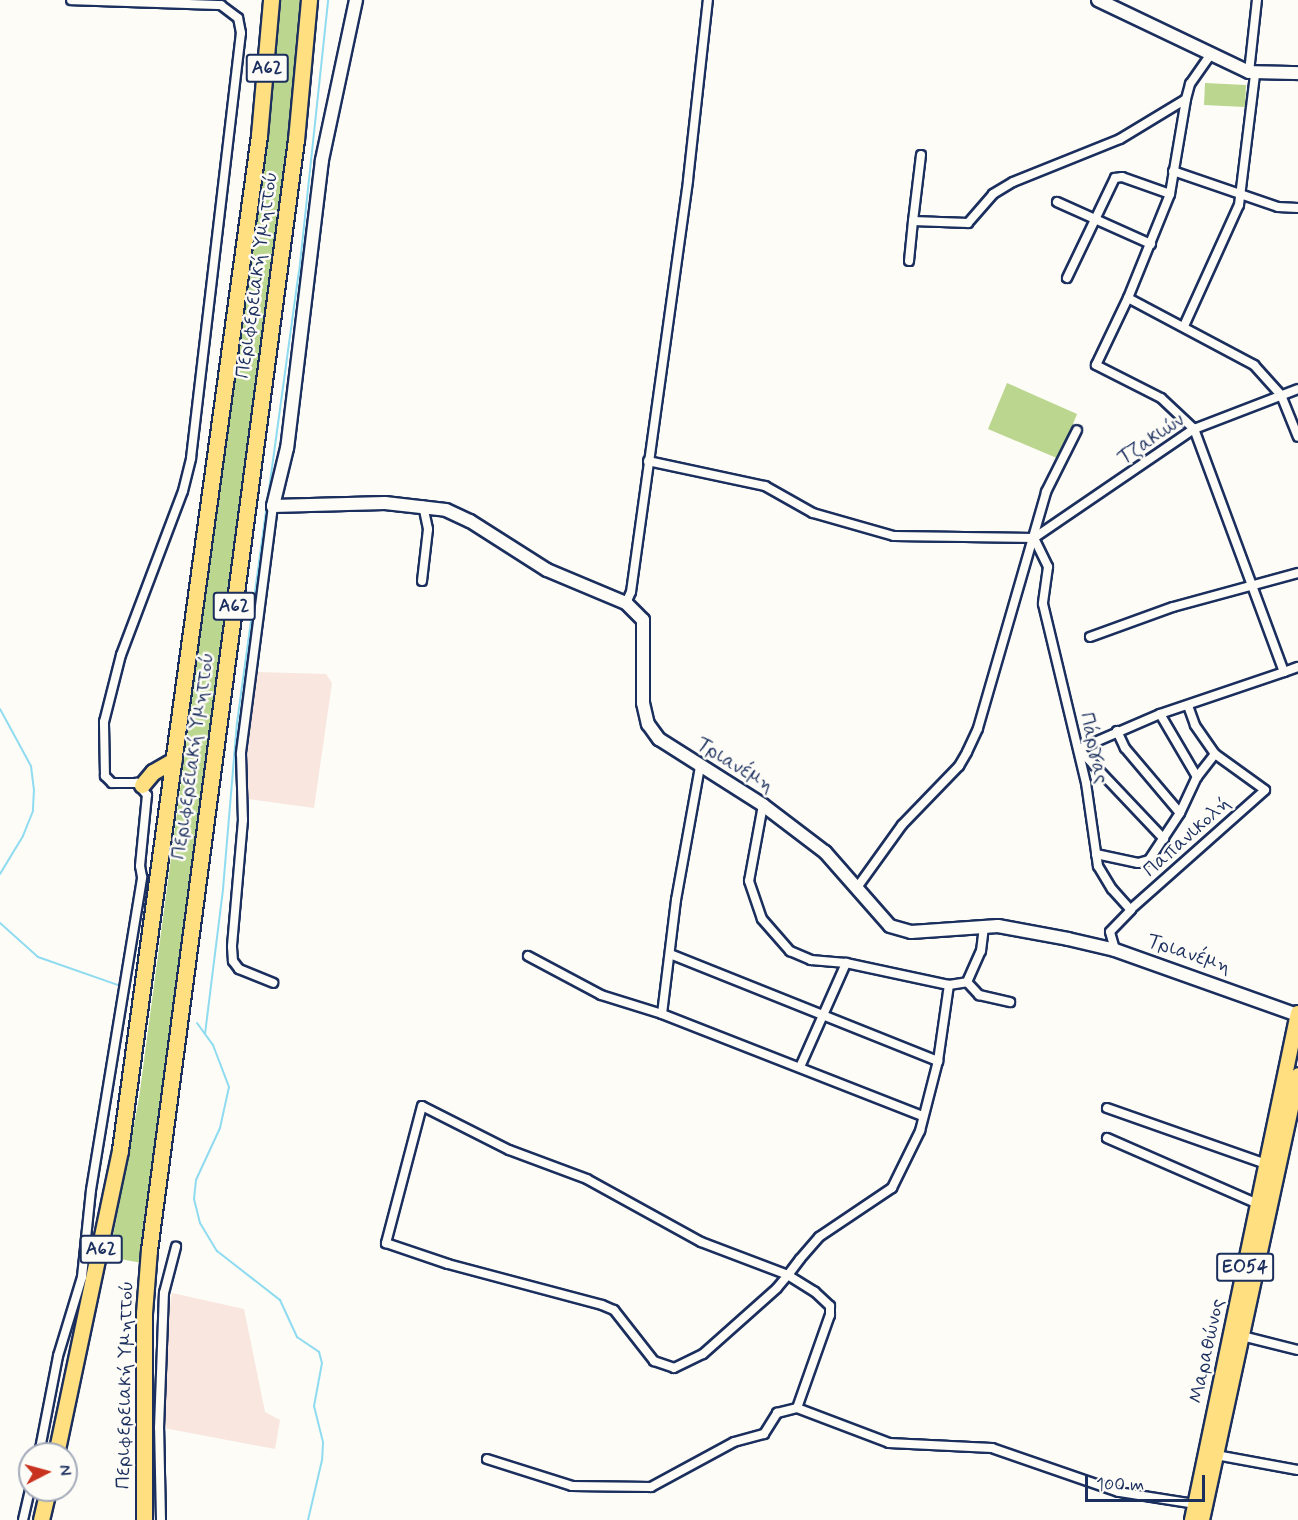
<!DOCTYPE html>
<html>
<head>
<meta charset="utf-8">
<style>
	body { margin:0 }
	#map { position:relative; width:1298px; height:1520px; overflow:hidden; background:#fdfcf7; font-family:Mynerve,sans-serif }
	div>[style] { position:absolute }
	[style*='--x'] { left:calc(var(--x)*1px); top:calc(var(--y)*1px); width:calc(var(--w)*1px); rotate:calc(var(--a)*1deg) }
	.built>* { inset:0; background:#f8e6df }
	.green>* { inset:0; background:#bbd78f }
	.stream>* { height:2px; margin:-1px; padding:0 1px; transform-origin:1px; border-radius:1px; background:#8fdbf0 }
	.roads { filter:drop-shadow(2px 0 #1b2f5e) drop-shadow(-2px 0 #1b2f5e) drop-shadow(0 2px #1b2f5e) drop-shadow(0 -2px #1b2f5e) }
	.street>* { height:8px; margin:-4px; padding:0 4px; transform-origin:4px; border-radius:4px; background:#fdfcf7 }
	.secondary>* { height:12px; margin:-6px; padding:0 6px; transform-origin:6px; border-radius:6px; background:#fdfcf7 }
	.primary>* { height:14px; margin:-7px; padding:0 7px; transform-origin:7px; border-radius:7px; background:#ffdf80 }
	.highway>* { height:15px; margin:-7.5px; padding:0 7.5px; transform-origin:7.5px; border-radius:7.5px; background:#ffdf80 }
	span { translate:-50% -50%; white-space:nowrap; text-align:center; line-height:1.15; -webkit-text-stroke:5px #fdfcf7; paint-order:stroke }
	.shield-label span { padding:2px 4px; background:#fdfcf7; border:2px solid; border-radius:4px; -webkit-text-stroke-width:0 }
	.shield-label { font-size:18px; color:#1b2f5e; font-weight:700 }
	.street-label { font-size:20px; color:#1b2f5e }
	.north { position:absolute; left:18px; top:1442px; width:60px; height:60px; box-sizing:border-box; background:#fdfcf7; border:2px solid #a3aaba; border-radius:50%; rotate:84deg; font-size:16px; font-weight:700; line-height:24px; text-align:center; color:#1b2f5e }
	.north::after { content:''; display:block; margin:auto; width:21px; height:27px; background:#c8321e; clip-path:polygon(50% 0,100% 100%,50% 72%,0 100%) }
	.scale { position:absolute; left:1085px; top:1475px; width:120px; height:27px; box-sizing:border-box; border:3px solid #1b2f5e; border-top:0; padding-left:8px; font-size:18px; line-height:21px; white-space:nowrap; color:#1b2f5e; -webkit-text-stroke:4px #fdfcf7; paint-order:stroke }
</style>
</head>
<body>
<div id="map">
	<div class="built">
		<i style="clip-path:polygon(256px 672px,326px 674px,332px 683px,314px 808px,248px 799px,243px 776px)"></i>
		<i style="clip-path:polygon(172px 1293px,244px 1309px,265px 1412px,280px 1420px,275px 1449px,164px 1428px,168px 1320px)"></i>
	</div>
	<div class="green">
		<i style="clip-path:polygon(280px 0,302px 0,297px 85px,142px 1263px,109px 1257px,139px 1098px,260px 189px)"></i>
		<i style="clip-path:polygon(1205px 83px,1246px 85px,1245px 107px,1204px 105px)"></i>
		<i style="clip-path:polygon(1007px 383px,1077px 414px,1059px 459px,988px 429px)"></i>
	</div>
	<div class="stream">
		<i style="--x:0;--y:709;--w:65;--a:61.5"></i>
		<i style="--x:31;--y:766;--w:23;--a:83"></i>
		<i style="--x:34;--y:789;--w:22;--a:93"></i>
		<i style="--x:33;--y:811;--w:27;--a:112"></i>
		<i style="--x:23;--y:836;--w:44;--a:121.2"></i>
		<i style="--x:0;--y:923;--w:51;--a:41.8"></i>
		<i style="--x:38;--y:957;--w:88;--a:19.3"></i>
		<i style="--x:197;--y:1023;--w:27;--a:54"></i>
		<i style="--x:213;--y:1045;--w:45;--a:69.1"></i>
		<i style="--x:229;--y:1087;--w:42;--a:102.4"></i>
		<i style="--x:220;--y:1128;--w:57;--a:114.8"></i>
		<i style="--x:196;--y:1180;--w:19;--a:96"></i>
		<i style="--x:194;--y:1199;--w:25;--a:76"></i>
		<i style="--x:200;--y:1223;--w:33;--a:59"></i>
		<i style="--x:217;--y:1251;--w:80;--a:37.9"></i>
		<i style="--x:280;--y:1300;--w:41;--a:65.3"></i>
		<i style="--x:297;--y:1337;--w:27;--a:34"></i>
		<i style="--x:319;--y:1352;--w:11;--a:75"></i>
		<i style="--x:322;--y:1363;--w:44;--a:100.5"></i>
		<i style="--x:314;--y:1406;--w:38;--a:76"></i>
		<i style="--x:323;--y:1443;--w:17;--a:93"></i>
		<i style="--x:322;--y:1460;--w:62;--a:103.1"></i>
		<i style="--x:205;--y:1034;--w:146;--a:-82.9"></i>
		<i style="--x:223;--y:889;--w:167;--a:-85.2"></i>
		<i style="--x:237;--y:723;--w:454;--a:-82.2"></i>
		<i style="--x:299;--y:273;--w:275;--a:-83.9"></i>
	</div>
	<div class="roads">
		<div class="street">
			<i style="--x:1249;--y:72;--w:72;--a:-83.7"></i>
			<i style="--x:921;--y:155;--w:66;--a:96.9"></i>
			<i style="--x:913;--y:221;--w:55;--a:2.1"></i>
			<i style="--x:968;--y:223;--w:38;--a:-49"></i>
			<i style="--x:993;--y:194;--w:23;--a:-31"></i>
			<i style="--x:1013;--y:182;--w:115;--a:-21.9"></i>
			<i style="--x:1120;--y:139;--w:77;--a:-31.2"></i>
			<i style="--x:1186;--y:99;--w:16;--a:-75"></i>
			<i style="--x:1190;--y:84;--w:38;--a:-55"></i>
			<i style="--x:1173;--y:171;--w:111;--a:18.9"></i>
			<i style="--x:1278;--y:207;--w:20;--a:3"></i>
			<i style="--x:1057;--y:202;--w:103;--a:24.1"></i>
			<i style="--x:909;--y:261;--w:40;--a:-84.3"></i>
			<i style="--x:1067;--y:278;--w:111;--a:-64.4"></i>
			<i style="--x:1115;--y:178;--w:7;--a:-8"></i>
			<i style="--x:1122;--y:177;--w:51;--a:19.5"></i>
			<i style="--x:1128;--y:298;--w:112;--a:-68"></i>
			<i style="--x:1170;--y:194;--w:96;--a:-80.4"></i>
			<i style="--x:1184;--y:326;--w:133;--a:-65.6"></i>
			<i style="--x:1239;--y:205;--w:132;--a:-83"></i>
			<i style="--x:648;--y:461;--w:120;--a:12.1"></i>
			<i style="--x:765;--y:486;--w:55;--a:29.4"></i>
			<i style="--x:813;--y:513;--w:84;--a:15.9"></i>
			<i style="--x:894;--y:536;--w:140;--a:0.8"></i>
			<i style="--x:273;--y:506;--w:250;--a:97.4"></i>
			<i style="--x:241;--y:754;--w:66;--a:88.3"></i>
			<i style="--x:243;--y:820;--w:127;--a:95"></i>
			<i style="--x:232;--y:947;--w:14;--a:86"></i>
			<i style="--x:233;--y:961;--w:10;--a:53"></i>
			<i style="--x:239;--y:969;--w:37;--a:22"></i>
			<i style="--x:1034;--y:538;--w:32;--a:64"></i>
			<i style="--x:1048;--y:567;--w:37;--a:98"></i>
			<i style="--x:1043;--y:604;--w:184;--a:76.5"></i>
			<i style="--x:1086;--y:783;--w:84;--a:81.8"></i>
			<i style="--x:1098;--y:866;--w:27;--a:59"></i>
			<i style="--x:1112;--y:889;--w:28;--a:48"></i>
			<i style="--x:1131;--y:910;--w:30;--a:134"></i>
			<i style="--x:1110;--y:932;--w:19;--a:74"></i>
			<i style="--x:1034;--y:538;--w:194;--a:-34.3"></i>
			<i style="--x:1194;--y:429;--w:111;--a:-21"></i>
			<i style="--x:422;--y:581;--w:52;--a:-83.4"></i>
			<i style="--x:428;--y:529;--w:24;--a:-102"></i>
			<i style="--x:626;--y:603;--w:12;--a:-66"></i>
			<i style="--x:631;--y:592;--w:416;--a:-82.1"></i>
			<i style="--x:688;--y:180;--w:181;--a:-83.7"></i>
			<i style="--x:1090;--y:637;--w:88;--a:-19.9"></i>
			<i style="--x:1173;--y:607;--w:130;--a:-15.2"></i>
			<i style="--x:1284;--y:672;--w:15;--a:-20"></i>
			<i style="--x:1117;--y:731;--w:19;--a:65"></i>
			<i style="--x:1125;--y:748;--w:85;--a:49.8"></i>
			<i style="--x:1197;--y:777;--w:29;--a:-52"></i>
			<i style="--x:763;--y:805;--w:77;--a:100.4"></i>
			<i style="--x:749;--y:881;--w:40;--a:71.1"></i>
			<i style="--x:762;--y:919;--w:43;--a:48.8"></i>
			<i style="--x:790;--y:951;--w:23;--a:23"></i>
			<i style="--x:811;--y:960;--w:35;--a:5"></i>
			<i style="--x:1164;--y:839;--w:124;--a:-133.4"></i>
			<i style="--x:1079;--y:749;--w:88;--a:-23.4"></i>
			<i style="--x:1160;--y:714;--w:131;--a:-18.7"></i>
			<i style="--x:1284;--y:672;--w:259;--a:-110.3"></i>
			<i style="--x:1194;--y:429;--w:45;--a:-136.8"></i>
			<i style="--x:1161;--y:398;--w:73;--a:-153.1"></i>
			<i style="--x:1096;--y:365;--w:74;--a:-64.5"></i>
			<i style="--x:1128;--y:298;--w:143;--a:28"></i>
			<i style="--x:1254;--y:365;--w:40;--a:48"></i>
			<i style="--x:1281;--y:395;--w:45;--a:68"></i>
			<i style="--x:1096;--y:854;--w:43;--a:12.1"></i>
			<i style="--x:1138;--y:863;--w:11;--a:-15"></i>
			<i style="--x:1149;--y:860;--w:56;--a:-56.6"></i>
			<i style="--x:1180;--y:813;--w:40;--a:-65"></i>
			<i style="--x:1197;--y:777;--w:73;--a:-120.4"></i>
			<i style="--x:856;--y:889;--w:79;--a:-54.3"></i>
			<i style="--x:902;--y:825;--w:82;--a:-46"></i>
			<i style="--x:959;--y:766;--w:16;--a:-60"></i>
			<i style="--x:967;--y:752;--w:26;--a:-65"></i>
			<i style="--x:978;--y:728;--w:246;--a:-73.9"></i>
			<i style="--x:1046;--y:492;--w:69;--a:-63.4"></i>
			<i style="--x:1131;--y:909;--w:179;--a:-41.6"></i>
			<i style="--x:1265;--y:790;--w:62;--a:-144.2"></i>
			<i style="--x:1215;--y:754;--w:35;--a:-125"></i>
			<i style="--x:1195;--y:725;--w:20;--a:-110"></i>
			<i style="--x:670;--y:954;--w:289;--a:21.8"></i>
			<i style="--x:528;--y:956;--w:83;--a:28.1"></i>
			<i style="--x:601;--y:995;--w:64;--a:17.3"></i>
			<i style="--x:662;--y:1014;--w:279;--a:21.4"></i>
			<i style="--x:967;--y:982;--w:18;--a:47"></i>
			<i style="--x:979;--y:995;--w:32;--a:13"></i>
			<i style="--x:662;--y:1014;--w:115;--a:-83"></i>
			<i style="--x:676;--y:900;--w:135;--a:-79.8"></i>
			<i style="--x:800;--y:1067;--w:114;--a:-66.1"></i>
			<i style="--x:846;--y:963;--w:105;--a:12.1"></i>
			<i style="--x:949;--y:985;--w:18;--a:-9"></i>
			<i style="--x:967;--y:982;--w:34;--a:-66"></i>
			<i style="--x:981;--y:951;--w:25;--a:-83"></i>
			<i style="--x:1107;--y:1108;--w:169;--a:19.4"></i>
			<i style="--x:1107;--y:1138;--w:165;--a:23.6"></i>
			<i style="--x:1242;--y:1336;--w:58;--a:14"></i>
			<i style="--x:797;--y:1408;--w:99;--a:-70.5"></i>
			<i style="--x:830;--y:1315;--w:9;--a:-90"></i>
			<i style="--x:830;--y:1306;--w:21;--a:-137"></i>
			<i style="--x:815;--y:1292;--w:32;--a:-148"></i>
			<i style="--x:788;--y:1275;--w:93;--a:-159.2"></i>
			<i style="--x:701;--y:1242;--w:130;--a:-151.1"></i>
			<i style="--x:587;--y:1179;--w:83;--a:-159.6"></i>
			<i style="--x:509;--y:1150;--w:97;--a:-153.2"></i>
			<i style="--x:422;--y:1106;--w:142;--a:104.7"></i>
			<i style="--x:386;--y:1243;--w:65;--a:18.7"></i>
			<i style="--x:448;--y:1264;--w:159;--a:14.9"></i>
			<i style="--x:602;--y:1305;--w:13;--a:23"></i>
			<i style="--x:614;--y:1310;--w:65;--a:51.9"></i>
			<i style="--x:654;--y:1361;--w:21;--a:19"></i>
			<i style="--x:674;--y:1368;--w:32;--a:-26"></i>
			<i style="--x:703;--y:1354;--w:99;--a:-41.7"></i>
			<i style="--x:777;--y:1288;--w:17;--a:-50"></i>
			<i style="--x:788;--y:1275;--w:20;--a:-53"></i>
			<i style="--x:800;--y:1259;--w:29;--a:-49"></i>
			<i style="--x:819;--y:1237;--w:88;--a:-33.9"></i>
			<i style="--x:892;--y:1188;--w:64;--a:-63.8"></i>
			<i style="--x:920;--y:1131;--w:72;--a:-75.6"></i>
			<i style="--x:938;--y:1061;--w:77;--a:-81.8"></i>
			<i style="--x:39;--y:1454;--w:100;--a:-79"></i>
			<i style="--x:58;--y:1356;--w:83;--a:-73.1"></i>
			<i style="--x:82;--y:1277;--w:87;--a:-84.1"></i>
			<i style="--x:91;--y:1190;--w:317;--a:-80.7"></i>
			<i style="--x:142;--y:877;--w:11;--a:-100"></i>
			<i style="--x:140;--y:866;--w:71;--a:-84.4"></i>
			<i style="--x:147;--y:795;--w:16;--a:-130"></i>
			<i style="--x:137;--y:783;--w:25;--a:180"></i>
			<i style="--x:112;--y:783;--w:10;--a:-135"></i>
			<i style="--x:105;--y:776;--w:54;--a:-91.1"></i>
			<i style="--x:104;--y:722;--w:69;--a:-75.8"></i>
			<i style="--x:121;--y:655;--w:175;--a:-69.3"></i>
			<i style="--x:183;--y:491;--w:34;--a:-76"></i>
			<i style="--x:191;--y:458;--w:428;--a:-83.3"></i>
			<i style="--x:241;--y:33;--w:15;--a:-101"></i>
			<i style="--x:238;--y:18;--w:21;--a:-143"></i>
			<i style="--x:221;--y:5;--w:150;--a:-178.1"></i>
			<i style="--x:1216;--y:1455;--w:83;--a:10.4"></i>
			<i style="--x:487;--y:1459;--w:89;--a:17.6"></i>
			<i style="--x:572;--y:1486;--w:79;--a:0.7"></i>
			<i style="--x:651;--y:1487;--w:94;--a:-28.5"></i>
			<i style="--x:734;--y:1442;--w:31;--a:-15"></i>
			<i style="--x:764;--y:1434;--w:25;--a:-58"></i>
			<i style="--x:777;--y:1413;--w:21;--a:-14"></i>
			<i style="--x:797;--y:1408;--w:98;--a:20.8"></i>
			<i style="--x:889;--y:1443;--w:103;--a:2.8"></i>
			<i style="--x:992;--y:1448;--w:134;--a:19.1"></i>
			<i style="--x:1119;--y:1492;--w:77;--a:9"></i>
			<i style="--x:23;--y:1520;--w:32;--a:-77"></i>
			<i style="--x:161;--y:1520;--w:92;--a:-91.2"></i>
			<i style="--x:159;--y:1428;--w:135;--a:-87.9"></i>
			<i style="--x:164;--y:1293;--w:48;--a:-75.4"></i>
		</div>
		<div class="secondary">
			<i style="--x:356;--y:0;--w:164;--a:102"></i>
			<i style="--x:322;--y:160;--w:290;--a:96.9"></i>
			<i style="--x:287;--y:448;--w:60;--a:103.6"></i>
			<i style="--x:273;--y:506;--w:112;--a:-1.5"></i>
			<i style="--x:385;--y:503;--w:61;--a:6.5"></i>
			<i style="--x:446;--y:510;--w:26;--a:25"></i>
			<i style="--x:470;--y:521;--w:91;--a:32.5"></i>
			<i style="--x:547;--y:570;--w:86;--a:22.7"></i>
			<i style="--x:626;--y:603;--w:24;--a:45"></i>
			<i style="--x:643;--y:620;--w:83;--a:90"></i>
			<i style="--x:643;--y:703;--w:22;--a:77"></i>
			<i style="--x:648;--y:724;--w:19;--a:54"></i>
			<i style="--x:659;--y:739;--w:123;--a:32.4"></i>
			<i style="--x:763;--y:805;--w:78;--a:37.2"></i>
			<i style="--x:825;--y:852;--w:98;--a:48.7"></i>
			<i style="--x:890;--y:926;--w:22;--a:16"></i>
			<i style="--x:911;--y:932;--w:87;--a:-3.9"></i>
			<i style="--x:998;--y:926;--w:71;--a:10.5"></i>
			<i style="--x:1068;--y:939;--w:48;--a:13.2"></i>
			<i style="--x:1115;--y:950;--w:194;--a:19.6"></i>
			<i style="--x:1098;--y:0;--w:167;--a:25.5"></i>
			<i style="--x:1249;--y:72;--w:49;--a:1.2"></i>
		</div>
		<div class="primary">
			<i style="--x:1192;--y:1520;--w:518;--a:-78.19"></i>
			<i style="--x:1202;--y:1520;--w:455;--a:-77.8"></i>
		</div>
		<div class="highway">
			<i style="--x:142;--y:785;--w:17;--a:-50"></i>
			<i style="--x:153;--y:772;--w:24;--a:-30"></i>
			<i style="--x:56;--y:1454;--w:311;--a:-78.1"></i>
			<i style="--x:120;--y:1150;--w:1024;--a:-82.2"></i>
			<i style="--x:259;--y:135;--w:136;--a:-84.9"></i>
			<i style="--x:41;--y:1520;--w:31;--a:-77"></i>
			<i style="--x:144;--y:1520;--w:207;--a:-90"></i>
			<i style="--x:144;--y:1313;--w:63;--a:-85.5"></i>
			<i style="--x:149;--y:1250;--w:1120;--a:-82.46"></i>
			<i style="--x:296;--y:140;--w:141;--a:-84.7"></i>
		</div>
	</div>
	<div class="shield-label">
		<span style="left:267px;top:68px">Α62</span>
		<span style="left:234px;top:606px">Α62</span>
		<span style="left:101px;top:1249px">Α62</span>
		<span style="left:1245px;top:1267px">ΕΟ54</span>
	</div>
	<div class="street-label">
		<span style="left:257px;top:275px;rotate:-82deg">Περιφερειακή Υμηττού</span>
		<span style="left:1151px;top:439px;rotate:-34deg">Τζακιών</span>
		<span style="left:1094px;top:748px;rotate:77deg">Πάργας</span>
		<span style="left:193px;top:756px;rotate:-82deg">Περιφερειακή Υμηττού</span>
		<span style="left:735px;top:765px;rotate:32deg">Τριανέμη</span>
		<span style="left:1187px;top:837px;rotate:-42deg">Παπανικολή</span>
		<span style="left:1189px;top:954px;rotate:19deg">Τριανέμη</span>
		<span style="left:1207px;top:1351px;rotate:-78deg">Μαραθώνος</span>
		<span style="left:125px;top:1385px;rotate:-89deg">Περιφερειακή Υμηττού</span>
	</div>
	<div class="north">N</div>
	<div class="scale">100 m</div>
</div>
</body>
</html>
